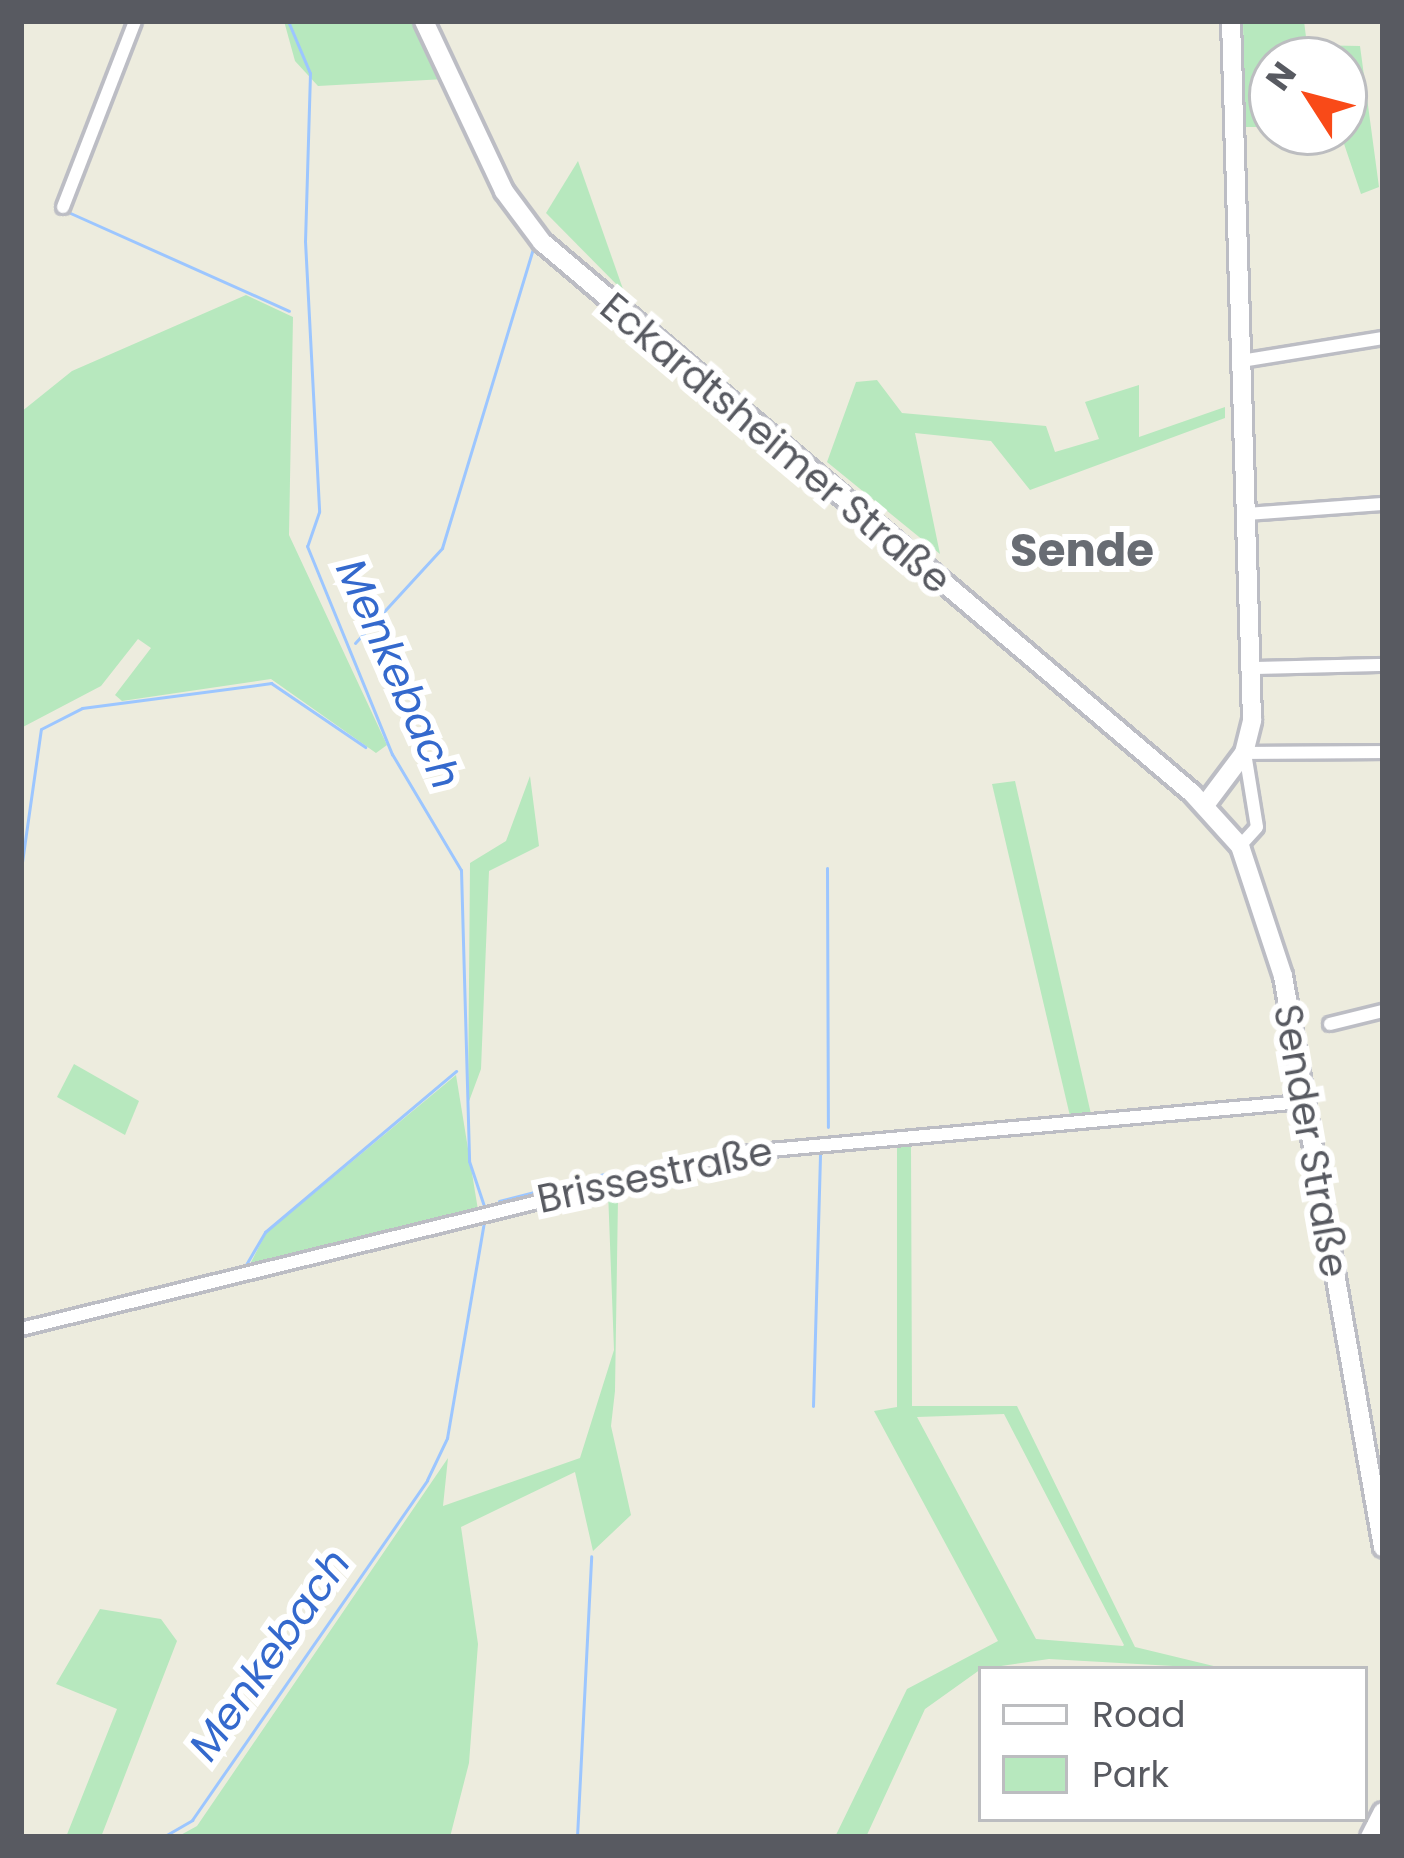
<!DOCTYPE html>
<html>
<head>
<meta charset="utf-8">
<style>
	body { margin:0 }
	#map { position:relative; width:1404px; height:1858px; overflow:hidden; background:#edecde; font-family:Poppins,sans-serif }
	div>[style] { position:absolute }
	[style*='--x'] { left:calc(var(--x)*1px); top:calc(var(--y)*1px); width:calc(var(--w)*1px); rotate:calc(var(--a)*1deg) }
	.green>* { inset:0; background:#b7e8be }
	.stream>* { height:3px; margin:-1.5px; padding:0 1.5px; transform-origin:1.5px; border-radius:1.5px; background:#9cc6ff }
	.roads { filter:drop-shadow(3px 0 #bcbdc4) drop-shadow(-3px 0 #bcbdc4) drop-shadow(0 3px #bcbdc4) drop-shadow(0 -3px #bcbdc4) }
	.minor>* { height:12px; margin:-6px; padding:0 6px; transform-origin:6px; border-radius:6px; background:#fff }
	.secondary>* { height:18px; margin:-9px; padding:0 9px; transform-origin:9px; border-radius:9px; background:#fff }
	span { translate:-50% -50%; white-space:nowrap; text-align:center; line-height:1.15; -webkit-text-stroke:12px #fff; paint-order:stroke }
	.street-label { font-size:39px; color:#585a61 }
	.water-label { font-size:42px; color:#3469cd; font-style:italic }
	.quarter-label { font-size:45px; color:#686c73; font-weight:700 }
	.frame { position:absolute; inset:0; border:24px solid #585a61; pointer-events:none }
	.legend { position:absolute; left:978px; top:1666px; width:390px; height:156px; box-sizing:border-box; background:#fff; border:3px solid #bcbdc0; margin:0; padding:15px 21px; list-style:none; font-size:36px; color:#585a61 }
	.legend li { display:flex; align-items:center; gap:24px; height:60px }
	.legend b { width:60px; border:3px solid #bcbdc0 }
	.north { position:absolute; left:1248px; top:36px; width:120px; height:120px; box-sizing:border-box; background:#fff; border:3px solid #bcbdc0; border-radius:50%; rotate:306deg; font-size:33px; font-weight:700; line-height:48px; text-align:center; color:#585a61 }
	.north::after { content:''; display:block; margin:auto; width:42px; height:54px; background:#f94a18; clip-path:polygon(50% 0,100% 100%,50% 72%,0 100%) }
</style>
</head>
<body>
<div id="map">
	<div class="green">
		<i style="clip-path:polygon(284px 21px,413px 21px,445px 79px,318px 86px,295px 61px)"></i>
		<i style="clip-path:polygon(1243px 21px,1304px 21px,1307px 45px,1360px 46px,1379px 187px,1361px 194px,1340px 132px,1344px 60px,1272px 60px,1272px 127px,1245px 127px)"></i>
		<i style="clip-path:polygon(578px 161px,624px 292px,546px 213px)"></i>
		<i style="clip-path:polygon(246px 295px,293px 317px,289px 535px,387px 745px,376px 753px,271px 679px,122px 701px,115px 695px,151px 648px,138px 639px,101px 686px,21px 728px,21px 412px,72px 371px)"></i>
		<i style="clip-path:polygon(877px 380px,902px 413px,1046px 426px,1055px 452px,1099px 439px,1085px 402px,1139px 385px,1139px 437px,1225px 407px,1225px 418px,1030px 490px,991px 441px,915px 433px,940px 554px,827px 462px,856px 382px)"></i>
		<i style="clip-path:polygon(530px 776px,539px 846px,489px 871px,481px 1069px,468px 1104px,470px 863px,506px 841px)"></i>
		<i style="clip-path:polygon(1015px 781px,1091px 1114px,1070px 1116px,992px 784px)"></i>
		<i style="clip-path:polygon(74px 1064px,139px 1101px,125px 1135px,57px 1097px)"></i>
		<i style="clip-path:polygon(456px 1075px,478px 1210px,248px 1268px,266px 1233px)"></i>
		<i style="clip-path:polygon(evenodd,911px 1145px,912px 1406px,1017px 1406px,1135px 1647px,1226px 1669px,1049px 1659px,981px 1669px,925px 1709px,866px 1837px,835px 1837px,907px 1689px,998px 1641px,874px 1411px,897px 1407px,897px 1146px,911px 1145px,1004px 1414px,1124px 1645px,1123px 1646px,1036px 1639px,917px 1417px,1004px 1414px)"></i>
		<i style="clip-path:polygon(608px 1191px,618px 1198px,615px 1391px,611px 1426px,631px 1515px,593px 1551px,575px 1472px,461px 1527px,478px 1644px,469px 1763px,450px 1837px,177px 1837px,197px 1826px,448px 1458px,443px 1506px,580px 1458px,614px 1350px)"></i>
		<i style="clip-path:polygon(100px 1609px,161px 1619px,177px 1641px,101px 1837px,66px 1837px,117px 1709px,56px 1684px)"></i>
	</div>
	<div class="stream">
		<i style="--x:288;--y:21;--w:56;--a:67.1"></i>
		<i style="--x:310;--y:73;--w:168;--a:91.7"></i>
		<i style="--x:305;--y:241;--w:271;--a:87"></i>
		<i style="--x:319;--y:512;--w:36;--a:109"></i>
		<i style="--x:307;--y:546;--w:225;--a:67.8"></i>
		<i style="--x:392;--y:754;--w:135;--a:59.3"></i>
		<i style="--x:461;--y:870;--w:291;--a:88.4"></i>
		<i style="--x:469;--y:1161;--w:47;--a:71.6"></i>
		<i style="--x:68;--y:212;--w:242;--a:24.1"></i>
		<i style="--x:355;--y:643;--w:129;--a:-47.5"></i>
		<i style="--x:442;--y:548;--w:313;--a:-73.1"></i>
		<i style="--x:827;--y:868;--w:259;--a:89.8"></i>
		<i style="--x:21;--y:869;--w:141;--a:-81.9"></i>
		<i style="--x:41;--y:729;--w:46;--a:-27.1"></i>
		<i style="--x:82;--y:708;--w:191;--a:-7.5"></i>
		<i style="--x:271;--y:683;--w:114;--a:34.2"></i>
		<i style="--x:499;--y:1201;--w:121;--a:-14.4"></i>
		<i style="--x:244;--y:1268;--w:42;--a:-59.7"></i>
		<i style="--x:265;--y:1232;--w:250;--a:-40.1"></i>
		<i style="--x:813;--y:1406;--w:253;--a:-88.4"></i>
		<i style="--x:163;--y:1837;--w:34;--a:-30"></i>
		<i style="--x:192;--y:1820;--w:413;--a:-55.3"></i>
		<i style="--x:427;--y:1480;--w:47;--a:-64.5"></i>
		<i style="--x:447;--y:1438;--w:220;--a:-80.3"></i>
		<i style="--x:577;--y:1837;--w:281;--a:-87.1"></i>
	</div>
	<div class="roads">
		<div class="minor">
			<i style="--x:63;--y:207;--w:199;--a:-68.8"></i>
			<i style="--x:1241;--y:361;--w:144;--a:-9.2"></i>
			<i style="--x:1246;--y:514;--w:137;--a:-4.2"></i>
			<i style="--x:1251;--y:668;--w:132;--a:-1.3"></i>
			<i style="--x:1244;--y:753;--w:139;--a:-0.4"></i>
			<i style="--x:1240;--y:846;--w:25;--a:-48"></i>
			<i style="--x:1257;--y:827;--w:75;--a:-99.2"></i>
			<i style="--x:1330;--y:1024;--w:55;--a:-13.8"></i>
			<i style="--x:21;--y:1329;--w:737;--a:-13.81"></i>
			<i style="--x:737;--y:1153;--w:567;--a:-5.16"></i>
		</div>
		<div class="secondary">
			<i style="--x:424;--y:21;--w:188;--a:64.8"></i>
			<i style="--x:504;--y:191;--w:64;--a:53.3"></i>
			<i style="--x:542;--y:242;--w:852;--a:40.29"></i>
			<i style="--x:1192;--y:793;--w:72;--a:47.8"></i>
			<i style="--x:1240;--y:846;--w:137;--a:71.7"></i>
			<i style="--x:1283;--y:976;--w:580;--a:80.07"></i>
			<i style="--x:1205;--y:805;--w:65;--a:-53.1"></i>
			<i style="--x:1244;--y:753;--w:34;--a:-76"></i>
			<i style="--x:1252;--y:720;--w:699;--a:-91.72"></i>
			<i style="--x:1370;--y:1837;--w:28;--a:-63"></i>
		</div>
	</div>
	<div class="street-label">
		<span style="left:775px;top:444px;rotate:40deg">Eckardtsheimer Straße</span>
		<span style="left:1310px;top:1141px;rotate:80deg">Sender Straße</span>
		<span style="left:655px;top:1176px;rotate:-12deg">Brissestraße</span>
	</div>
	<div class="water-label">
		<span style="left:398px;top:674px;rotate:66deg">Menkebach</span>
		<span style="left:270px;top:1655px;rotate:-55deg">Menkebach</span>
	</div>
	<div class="quarter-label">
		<span style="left:1082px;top:551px">Sende</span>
	</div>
	<div class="frame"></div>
	<ul class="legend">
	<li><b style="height:15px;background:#fff"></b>Road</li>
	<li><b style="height:33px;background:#b7e8be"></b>Park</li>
	</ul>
	<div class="north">N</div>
</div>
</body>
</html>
